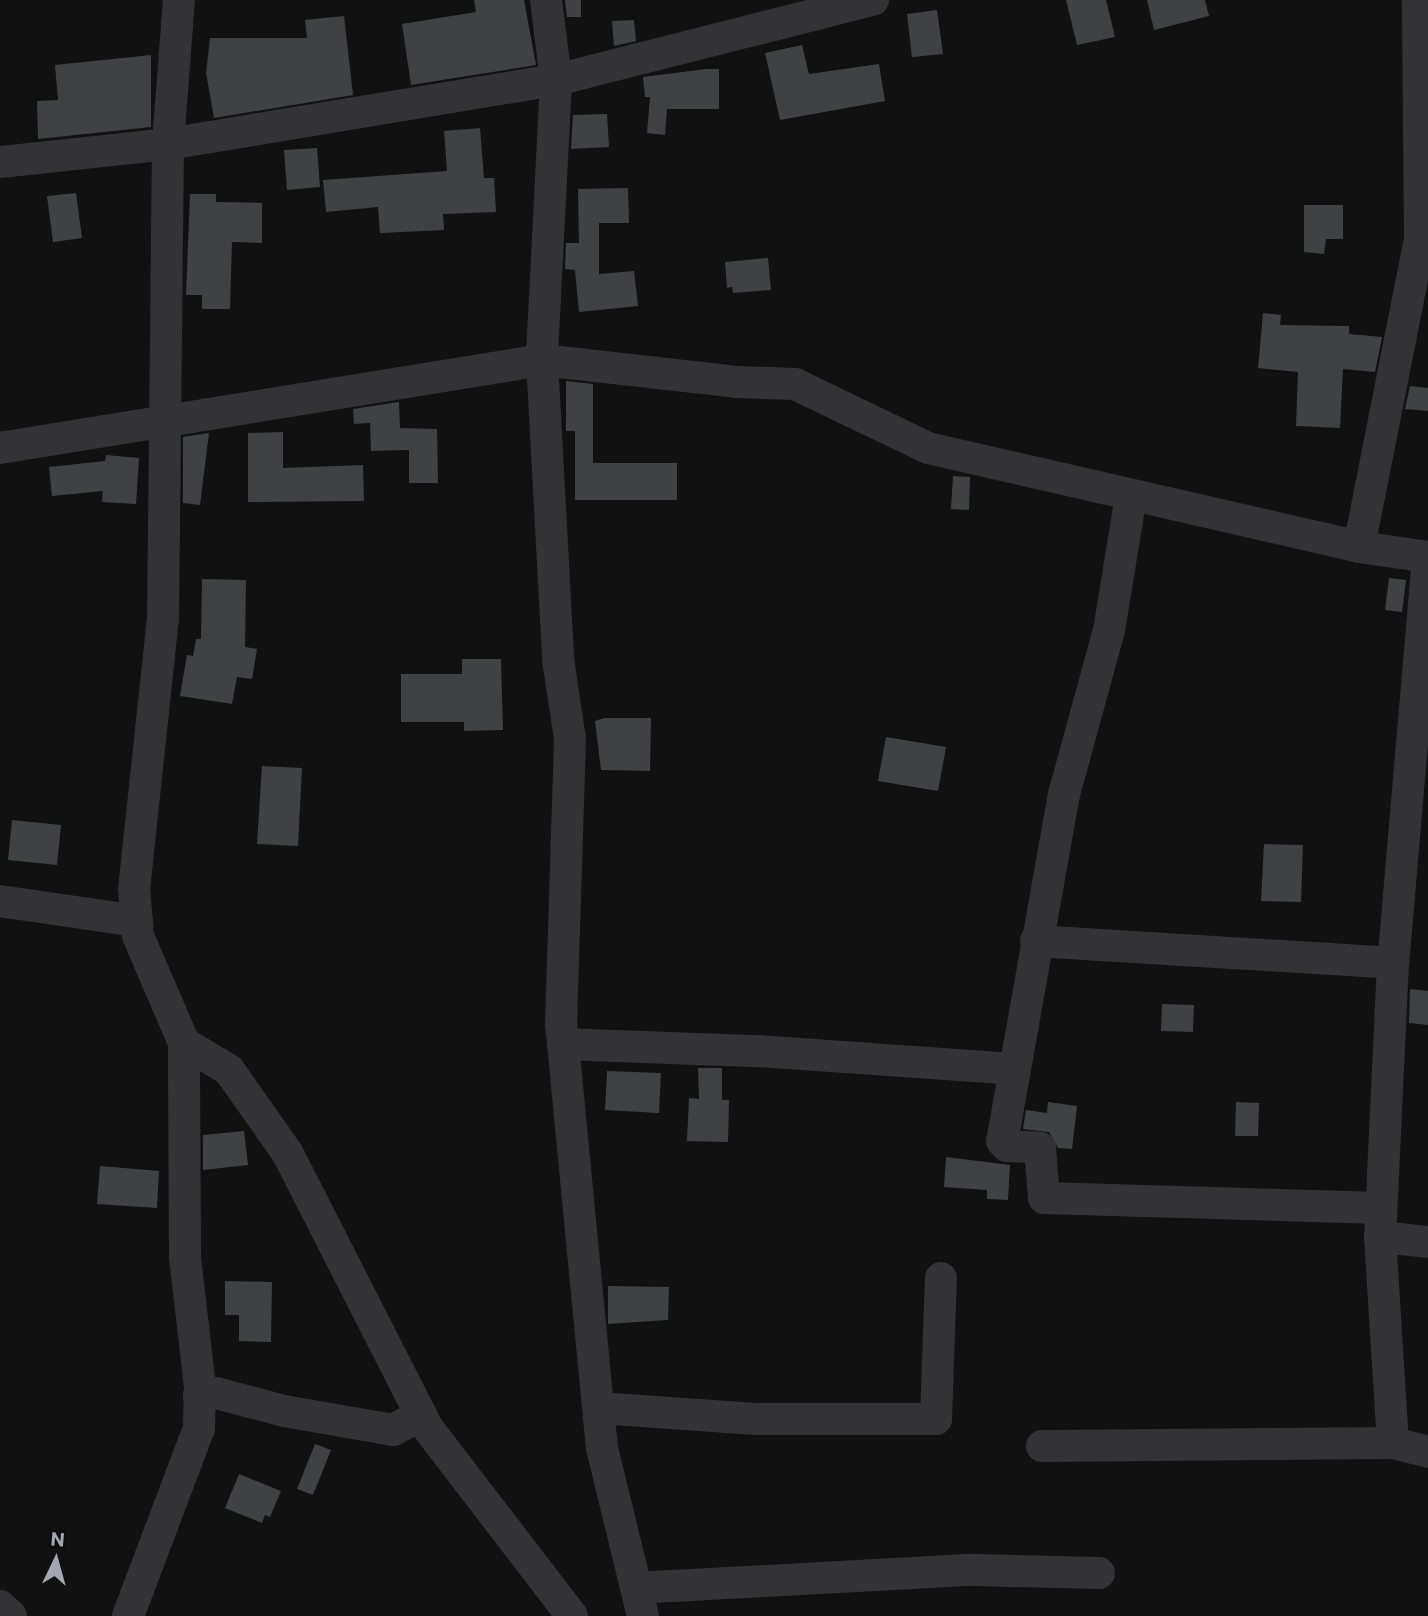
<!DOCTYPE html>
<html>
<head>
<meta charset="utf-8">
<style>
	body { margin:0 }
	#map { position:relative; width:1428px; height:1616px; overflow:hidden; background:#111112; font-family:Commissioner,sans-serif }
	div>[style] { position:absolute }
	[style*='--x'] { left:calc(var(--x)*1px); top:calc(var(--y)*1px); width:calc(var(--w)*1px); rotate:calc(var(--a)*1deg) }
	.building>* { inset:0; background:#404145 }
	.minor>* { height:32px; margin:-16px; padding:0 16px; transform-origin:16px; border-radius:16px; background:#323237 }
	span { translate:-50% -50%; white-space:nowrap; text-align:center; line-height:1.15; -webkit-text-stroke:5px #0c0c0d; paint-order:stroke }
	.north { position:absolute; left:21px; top:1525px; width:70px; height:70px; -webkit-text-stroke:5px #0c0c0d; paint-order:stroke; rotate:5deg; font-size:19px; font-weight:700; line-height:28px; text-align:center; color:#a3a7b2 }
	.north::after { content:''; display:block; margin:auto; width:24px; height:32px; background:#a3a7b2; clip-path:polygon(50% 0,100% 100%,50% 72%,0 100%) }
</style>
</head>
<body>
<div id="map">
	<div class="building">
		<i style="clip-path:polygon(474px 0,524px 0,536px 65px,411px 85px,402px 24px,476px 12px)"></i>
		<i style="clip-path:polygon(565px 0,581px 0,581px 17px,567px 17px)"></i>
		<i style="clip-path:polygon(1066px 0,1106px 0,1115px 37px,1077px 45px)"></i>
		<i style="clip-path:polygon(1147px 0,1205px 0,1209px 16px,1154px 30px)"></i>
		<i style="clip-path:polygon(937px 10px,943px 54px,912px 57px,907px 14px)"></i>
		<i style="clip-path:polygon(344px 16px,353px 95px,214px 118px,206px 73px,210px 38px,307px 38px,305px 20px)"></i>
		<i style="clip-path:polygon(634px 20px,636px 41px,614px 46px,612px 21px)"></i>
		<i style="clip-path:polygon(802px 45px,809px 74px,879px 64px,885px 101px,780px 120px,765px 53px)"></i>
		<i style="clip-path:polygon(151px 55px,151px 127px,38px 139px,37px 101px,58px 100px,55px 65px)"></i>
		<i style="clip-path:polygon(706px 69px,719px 69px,719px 109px,667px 109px,665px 135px,647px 133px,650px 97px,645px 97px,643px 77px)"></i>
		<i style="clip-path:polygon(607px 114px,609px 147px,571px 149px,573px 115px)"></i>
		<i style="clip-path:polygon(480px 128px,484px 178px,494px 178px,496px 212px,443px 214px,444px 230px,380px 233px,378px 207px,326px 212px,323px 180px,447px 171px,444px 131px)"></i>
		<i style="clip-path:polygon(317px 148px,320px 187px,287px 190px,284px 150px)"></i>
		<i style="clip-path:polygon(628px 188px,629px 223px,599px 223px,599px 274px,634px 271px,638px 306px,579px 312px,575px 270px,565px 269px,566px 243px,579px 243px,578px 189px)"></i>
		<i style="clip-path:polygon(76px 193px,82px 238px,53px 242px,47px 196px)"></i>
		<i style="clip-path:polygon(190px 194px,216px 194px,216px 202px,262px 203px,262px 243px,232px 242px,230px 309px,202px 309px,202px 295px,186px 295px)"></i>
		<i style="clip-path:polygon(1304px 205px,1343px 205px,1343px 239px,1326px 239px,1324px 254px,1304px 252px)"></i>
		<i style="clip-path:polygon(768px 258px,771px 290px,733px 293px,732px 287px,727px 288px,725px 262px)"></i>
		<i style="clip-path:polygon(1263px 313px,1281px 315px,1280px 325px,1349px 326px,1349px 334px,1382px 337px,1375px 372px,1343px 369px,1340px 428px,1296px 426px,1298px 372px,1258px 368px)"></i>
		<i style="clip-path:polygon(566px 381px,593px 384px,593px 463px,677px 463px,677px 500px,575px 500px,575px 431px,566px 431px)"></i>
		<i style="clip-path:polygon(1410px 386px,1428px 388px,1428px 411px,1405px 409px)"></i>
		<i style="clip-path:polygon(399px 402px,400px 428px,437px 429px,438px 483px,409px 483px,409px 450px,371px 451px,370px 423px,354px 424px,353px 409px)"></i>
		<i style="clip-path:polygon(283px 432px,283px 468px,363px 465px,364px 501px,248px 502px,248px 433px)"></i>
		<i style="clip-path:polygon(209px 433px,200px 505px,183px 503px,183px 437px)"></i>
		<i style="clip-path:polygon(106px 455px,139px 458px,136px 504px,102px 502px,103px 491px,52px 496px,49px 467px,105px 461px)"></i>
		<i style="clip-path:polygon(953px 476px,970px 477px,969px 510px,951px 509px)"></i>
		<i style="clip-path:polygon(1389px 578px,1406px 580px,1402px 612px,1385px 610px)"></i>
		<i style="clip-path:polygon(202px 579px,246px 580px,245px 647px,257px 649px,252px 679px,237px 677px,232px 704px,180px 696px,187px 655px,193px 656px,196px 639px,201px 639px)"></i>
		<i style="clip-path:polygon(462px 659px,501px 659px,503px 730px,464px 731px,464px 722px,401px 722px,401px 674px,462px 674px)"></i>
		<i style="clip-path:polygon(604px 718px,651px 718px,650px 771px,601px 770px,595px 721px)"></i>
		<i style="clip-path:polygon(886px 737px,946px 747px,938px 791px,878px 781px)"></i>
		<i style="clip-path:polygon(262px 766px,302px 768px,298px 846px,257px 844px)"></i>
		<i style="clip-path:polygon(12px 820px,61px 825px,57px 865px,8px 860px)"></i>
		<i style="clip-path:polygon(1264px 844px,1303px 845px,1301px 902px,1261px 901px)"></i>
		<i style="clip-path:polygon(1410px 989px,1428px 991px,1428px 1025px,1409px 1023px)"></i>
		<i style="clip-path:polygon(1162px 1004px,1194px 1005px,1193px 1032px,1161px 1031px)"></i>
		<i style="clip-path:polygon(698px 1068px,722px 1068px,722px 1100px,729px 1100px,728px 1142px,687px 1141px,689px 1098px,699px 1099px)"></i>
		<i style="clip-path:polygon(607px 1071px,661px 1073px,659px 1113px,605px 1110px)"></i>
		<i style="clip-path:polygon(1048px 1102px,1077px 1106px,1072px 1149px,1058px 1148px,1049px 1132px,1023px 1129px,1026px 1110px,1047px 1113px)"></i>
		<i style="clip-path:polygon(1236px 1102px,1259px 1103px,1258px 1136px,1235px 1136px)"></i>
		<i style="clip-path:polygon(244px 1131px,248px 1165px,203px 1170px,203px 1135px)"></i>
		<i style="clip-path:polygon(946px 1157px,1010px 1165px,1008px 1200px,987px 1199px,987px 1190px,944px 1187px)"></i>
		<i style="clip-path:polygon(100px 1166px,159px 1171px,157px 1208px,97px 1204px)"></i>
		<i style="clip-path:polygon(225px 1281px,272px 1282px,271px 1342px,239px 1341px,239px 1315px,225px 1315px)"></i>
		<i style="clip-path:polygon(608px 1286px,669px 1287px,668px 1320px,608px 1324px)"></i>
		<i style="clip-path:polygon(315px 1444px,331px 1450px,313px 1495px,297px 1489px)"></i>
		<i style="clip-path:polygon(239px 1474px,281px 1491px,270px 1517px,265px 1515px,262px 1523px,225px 1508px)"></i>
	</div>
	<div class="minor">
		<i style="--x:179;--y:0;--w:144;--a:94.4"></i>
		<i style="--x:168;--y:144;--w:474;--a:90.6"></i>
		<i style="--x:163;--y:618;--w:272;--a:96.1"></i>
		<i style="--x:134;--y:888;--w:48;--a:85.2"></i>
		<i style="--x:138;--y:936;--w:116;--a:66.7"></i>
		<i style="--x:184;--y:1043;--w:52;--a:31"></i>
		<i style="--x:229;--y:1070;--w:103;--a:54.9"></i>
		<i style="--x:288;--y:1154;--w:306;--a:63"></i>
		<i style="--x:427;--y:1427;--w:238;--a:52.5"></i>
		<i style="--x:546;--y:0;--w:81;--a:82.9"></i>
		<i style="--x:556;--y:80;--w:280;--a:92.9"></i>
		<i style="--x:542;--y:360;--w:299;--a:86.9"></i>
		<i style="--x:558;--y:659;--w:81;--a:81.5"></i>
		<i style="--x:570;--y:739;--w:284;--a:91.8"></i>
		<i style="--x:561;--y:1023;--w:427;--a:84.5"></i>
		<i style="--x:602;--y:1448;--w:173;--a:76.3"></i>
		<i style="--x:0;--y:162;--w:169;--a:-6.1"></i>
		<i style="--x:168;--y:144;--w:393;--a:-9.4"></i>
		<i style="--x:556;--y:80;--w:327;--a:-14.2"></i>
		<i style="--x:0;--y:448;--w:549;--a:-9.22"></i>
		<i style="--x:542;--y:360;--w:196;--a:6.4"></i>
		<i style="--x:737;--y:382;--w:58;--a:2"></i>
		<i style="--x:795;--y:384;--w:148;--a:25.7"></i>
		<i style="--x:928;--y:448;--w:442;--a:12.9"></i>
		<i style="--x:1359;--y:547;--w:70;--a:8.2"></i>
		<i style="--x:1131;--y:496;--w:136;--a:99.3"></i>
		<i style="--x:1109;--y:630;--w:170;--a:105.3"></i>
		<i style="--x:1064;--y:794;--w:352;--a:100.1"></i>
		<i style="--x:1002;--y:1141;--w:7;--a:45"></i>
		<i style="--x:1007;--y:1146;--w:33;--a:3"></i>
		<i style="--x:1040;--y:1148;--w:50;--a:85.4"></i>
		<i style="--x:1044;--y:1198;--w:337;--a:1.7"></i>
		<i style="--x:1359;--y:547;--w:313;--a:-78.8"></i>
		<i style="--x:1420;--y:240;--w:240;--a:-90.5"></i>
		<i style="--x:1428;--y:557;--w:408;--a:94.9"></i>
		<i style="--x:1393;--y:963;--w:274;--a:92.7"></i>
		<i style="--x:1380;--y:1237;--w:48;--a:5.9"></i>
		<i style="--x:0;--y:901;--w:138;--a:8.3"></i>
		<i style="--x:1036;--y:941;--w:358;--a:3.5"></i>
		<i style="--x:563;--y:1044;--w:195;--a:2.1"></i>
		<i style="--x:758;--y:1051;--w:256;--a:4"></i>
		<i style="--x:1380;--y:1237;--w:206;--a:86.4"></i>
		<i style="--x:199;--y:1395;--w:17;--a:-7"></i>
		<i style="--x:216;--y:1393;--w:70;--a:14.8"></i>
		<i style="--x:284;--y:1411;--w:111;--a:9.9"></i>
		<i style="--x:393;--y:1430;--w:32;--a:-28"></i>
		<i style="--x:599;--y:1408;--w:157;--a:4"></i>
		<i style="--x:756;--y:1419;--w:180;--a:0"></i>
		<i style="--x:936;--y:1419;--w:141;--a:-88"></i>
		<i style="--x:1042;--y:1446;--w:351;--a:-0.5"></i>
		<i style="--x:1393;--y:1443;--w:36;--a:14"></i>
		<i style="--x:636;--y:1588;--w:336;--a:-3.1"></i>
		<i style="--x:972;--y:1570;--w:127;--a:1.4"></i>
		<i style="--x:0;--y:1606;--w:15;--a:42"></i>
		<i style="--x:128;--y:1616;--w:201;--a:-69.3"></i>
		<i style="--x:199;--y:1428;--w:41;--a:-88.6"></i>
		<i style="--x:200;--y:1387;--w:131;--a:-96.6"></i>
		<i style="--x:185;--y:1257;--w:214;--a:-90.3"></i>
	</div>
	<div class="north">N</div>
</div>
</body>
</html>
